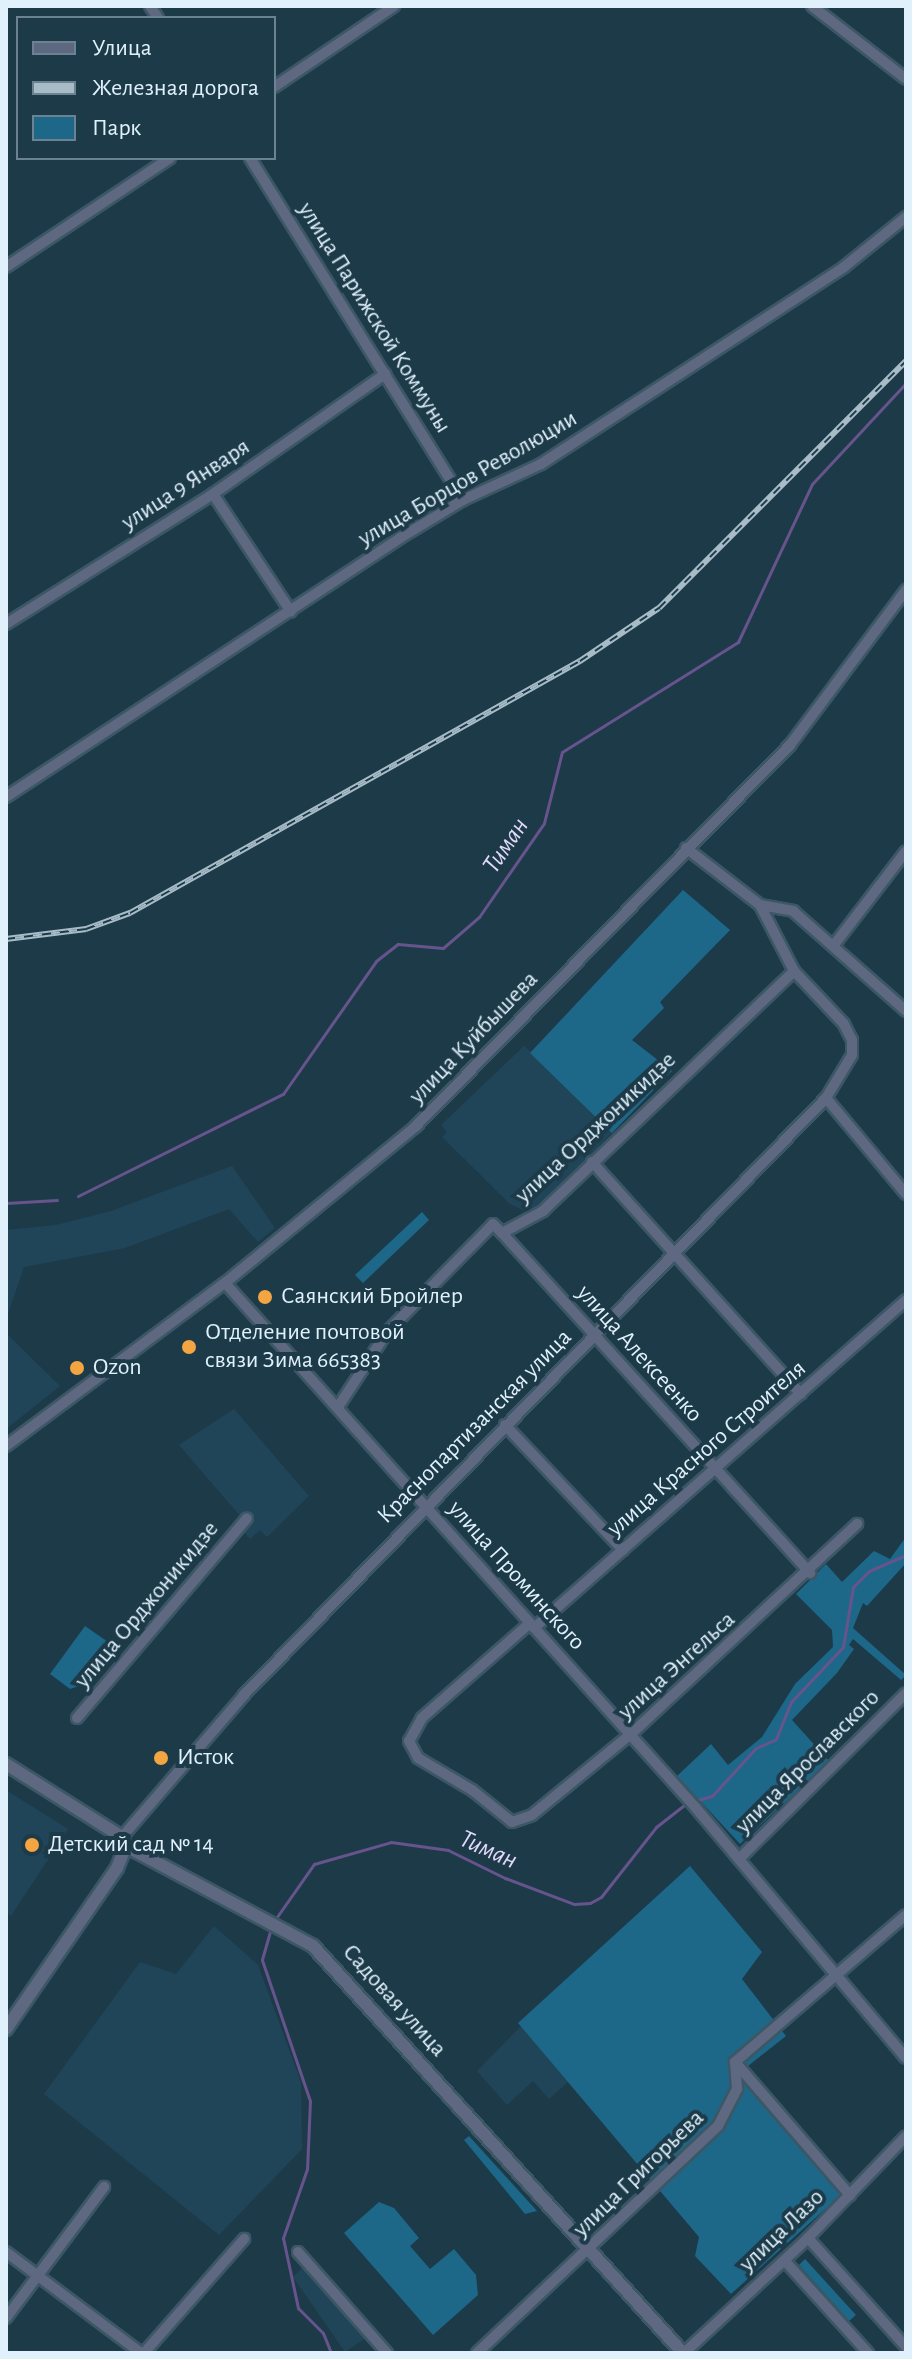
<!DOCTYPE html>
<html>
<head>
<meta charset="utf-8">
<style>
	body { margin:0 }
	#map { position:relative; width:912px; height:2359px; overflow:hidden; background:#1d3a49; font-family:"Alegreya Sans",sans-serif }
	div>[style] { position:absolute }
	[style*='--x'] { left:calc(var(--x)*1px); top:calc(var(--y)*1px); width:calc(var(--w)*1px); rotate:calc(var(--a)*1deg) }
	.built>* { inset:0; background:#204558 }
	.green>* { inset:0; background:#1d6789 }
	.stream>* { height:3px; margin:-1.5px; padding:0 1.5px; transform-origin:1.5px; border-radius:1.5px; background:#67548c }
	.roads { filter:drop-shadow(2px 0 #3c5765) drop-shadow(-2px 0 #3c5765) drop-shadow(0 2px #3c5765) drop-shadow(0 -2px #3c5765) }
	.minor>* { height:10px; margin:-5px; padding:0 5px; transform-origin:5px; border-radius:5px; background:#5e6881 }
	.tertiary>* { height:12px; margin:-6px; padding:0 6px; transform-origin:6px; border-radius:6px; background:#5e6881 }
	.rail>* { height:6px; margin-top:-3px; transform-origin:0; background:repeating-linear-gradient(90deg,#1d3a49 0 9px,#a7bcc7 0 18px); box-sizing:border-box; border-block:2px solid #a7bcc7 }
	.dots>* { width:22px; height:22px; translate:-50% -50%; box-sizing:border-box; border:4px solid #1d3a49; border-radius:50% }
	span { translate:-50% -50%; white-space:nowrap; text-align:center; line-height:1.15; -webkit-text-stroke:8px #1d3a49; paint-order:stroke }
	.street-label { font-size:24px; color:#e0f1fb }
	.poi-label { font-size:24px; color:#e0f1fb }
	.left { translate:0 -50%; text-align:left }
	.water-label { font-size:26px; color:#e3d9fb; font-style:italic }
	.frame { position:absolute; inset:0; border:8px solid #e0f1fb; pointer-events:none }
	.legend { position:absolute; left:16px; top:16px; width:260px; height:144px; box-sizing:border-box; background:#1d3a49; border:2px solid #6b8390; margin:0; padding:10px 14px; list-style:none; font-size:24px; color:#e0f1fb }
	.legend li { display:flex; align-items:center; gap:16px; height:40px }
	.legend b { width:40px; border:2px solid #6b8390 }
</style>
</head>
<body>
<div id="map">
	<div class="built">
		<i style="clip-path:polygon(683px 890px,730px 930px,660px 1002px,664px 1008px,632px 1040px,672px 1071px,539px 1208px,525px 1211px,510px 1204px,442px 1137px,447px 1132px,441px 1125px,524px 1046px,531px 1052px)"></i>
		<i style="clip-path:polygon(232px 1166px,275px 1228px,258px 1242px,229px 1209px,125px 1248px,24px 1267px,6px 1320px,6px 1230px,56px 1225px,111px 1211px)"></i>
		<i style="clip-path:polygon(6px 1333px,60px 1386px,6px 1429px)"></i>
		<i style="clip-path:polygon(234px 1409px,309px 1496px,267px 1537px,260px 1530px,250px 1539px,243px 1531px,248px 1525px,179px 1445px)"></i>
		<i style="clip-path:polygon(6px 1790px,68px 1829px,11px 1916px,6px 1912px)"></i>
		<i style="clip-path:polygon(214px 1926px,258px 1965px,301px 2082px,302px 2149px,219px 2235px,44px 2094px,140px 1962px,176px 1974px)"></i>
		<i style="clip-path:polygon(521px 2026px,568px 2082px,549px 2099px,533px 2081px,507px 2105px,477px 2071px)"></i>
		<i style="clip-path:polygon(304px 2266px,367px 2337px,345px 2352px,293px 2277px)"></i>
	</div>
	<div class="green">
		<i style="clip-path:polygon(683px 890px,730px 930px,660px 1002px,664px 1008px,632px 1040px,672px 1071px,612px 1133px,530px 1053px)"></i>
		<i style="clip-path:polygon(422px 1212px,429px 1220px,363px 1283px,355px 1275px)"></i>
		<i style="clip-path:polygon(906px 1537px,906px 1563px,867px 1606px,863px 1603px,853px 1628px,906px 1675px,901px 1680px,853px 1639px,849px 1645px,854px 1649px,837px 1673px,792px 1720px,829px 1761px,740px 1844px,677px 1776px,711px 1744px,728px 1765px,762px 1737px,795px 1684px,833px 1647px,832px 1630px,796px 1594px,826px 1564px,842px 1582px,874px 1551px,890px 1559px)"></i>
		<i style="clip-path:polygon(85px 1626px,114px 1646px,82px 1685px,70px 1689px,50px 1674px)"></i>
		<i style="clip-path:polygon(690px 1866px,762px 1952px,742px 1979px,786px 2036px,748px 2066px,842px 2175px,834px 2184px,842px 2194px,731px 2294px,695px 2256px,699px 2237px,518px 2023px)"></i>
		<i style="clip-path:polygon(469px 2136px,537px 2211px,525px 2214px,464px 2140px)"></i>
		<i style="clip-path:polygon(379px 2202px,394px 2208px,419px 2238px,410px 2246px,430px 2269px,454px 2249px,476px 2275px,478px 2295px,433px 2335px,344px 2233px)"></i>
		<i style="clip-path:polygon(805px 2259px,856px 2315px,849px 2321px,799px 2265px)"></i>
	</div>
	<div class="stream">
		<i style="--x:78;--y:1196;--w:229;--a:-26.5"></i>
		<i style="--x:283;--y:1094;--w:162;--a:-55"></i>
		<i style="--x:376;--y:961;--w:28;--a:-38"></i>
		<i style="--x:398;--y:944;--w:45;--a:5.1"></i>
		<i style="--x:443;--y:948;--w:48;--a:-40.7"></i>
		<i style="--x:479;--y:917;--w:114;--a:-55.3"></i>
		<i style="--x:544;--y:823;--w:73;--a:-75.8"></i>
		<i style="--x:562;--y:752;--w:208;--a:-32"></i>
		<i style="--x:738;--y:642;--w:174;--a:-64.9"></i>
		<i style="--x:812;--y:484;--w:138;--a:-47.1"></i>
		<i style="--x:6;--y:1203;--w:51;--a:-3.4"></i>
		<i style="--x:694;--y:1801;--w:19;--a:-16"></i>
		<i style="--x:712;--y:1796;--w:65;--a:-47.5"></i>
		<i style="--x:756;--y:1748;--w:22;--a:-24"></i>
		<i style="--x:776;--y:1739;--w:40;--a:-68"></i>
		<i style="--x:791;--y:1702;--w:76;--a:-46.6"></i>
		<i style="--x:843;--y:1647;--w:61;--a:-80.5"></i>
		<i style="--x:853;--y:1587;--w:23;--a:-45"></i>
		<i style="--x:869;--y:1571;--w:40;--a:-23.4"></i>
		<i style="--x:274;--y:1921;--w:70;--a:-54.9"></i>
		<i style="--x:314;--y:1864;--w:80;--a:-15.9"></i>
		<i style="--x:391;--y:1842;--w:58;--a:8"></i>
		<i style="--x:448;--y:1850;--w:64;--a:26.2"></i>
		<i style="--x:505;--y:1878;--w:74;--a:20.6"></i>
		<i style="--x:574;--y:1904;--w:16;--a:-4"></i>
		<i style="--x:590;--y:1903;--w:13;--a:-29"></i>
		<i style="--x:601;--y:1897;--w:89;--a:-51.8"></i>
		<i style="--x:656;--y:1827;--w:39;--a:-38"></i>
		<i style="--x:271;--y:1928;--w:33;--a:106"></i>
		<i style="--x:262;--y:1960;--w:149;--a:71.2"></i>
		<i style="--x:310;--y:2101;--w:68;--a:92.5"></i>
		<i style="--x:307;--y:2169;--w:73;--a:109.2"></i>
		<i style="--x:283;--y:2238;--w:72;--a:77.9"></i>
		<i style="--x:298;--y:2308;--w:35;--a:45"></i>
		<i style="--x:323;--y:2333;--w:22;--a:68"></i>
	</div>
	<div class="roads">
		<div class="minor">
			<i style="--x:150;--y:6;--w:14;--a:56"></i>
			<i style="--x:812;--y:6;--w:119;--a:37.8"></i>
			<i style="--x:274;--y:87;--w:145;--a:-34"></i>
			<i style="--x:250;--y:158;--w:403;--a:58.1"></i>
			<i style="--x:6;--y:267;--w:197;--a:-33.6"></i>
			<i style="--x:213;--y:494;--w:141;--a:56.5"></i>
			<i style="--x:6;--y:624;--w:244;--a:-32.1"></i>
			<i style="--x:213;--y:494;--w:210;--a:-34.9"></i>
			<i style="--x:6;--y:797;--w:472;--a:-33.3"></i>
			<i style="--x:400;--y:538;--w:74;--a:-31.1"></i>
			<i style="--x:463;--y:500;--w:86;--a:-24.8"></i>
			<i style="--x:541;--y:464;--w:361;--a:-33"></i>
			<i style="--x:844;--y:267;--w:80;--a:-38.9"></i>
			<i style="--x:686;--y:848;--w:93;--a:37.6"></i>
			<i style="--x:760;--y:905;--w:34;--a:10"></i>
			<i style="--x:793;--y:911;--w:151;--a:41.5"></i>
			<i style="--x:834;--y:945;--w:118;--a:-52.5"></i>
			<i style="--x:826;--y:1098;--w:125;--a:50.2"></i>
			<i style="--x:592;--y:1162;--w:312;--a:48"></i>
			<i style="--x:502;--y:1233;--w:459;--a:47.8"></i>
			<i style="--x:225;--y:1283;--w:705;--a:48.1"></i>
			<i style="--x:696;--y:1808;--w:326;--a:50"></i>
			<i style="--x:338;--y:1407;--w:90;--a:-56.8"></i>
			<i style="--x:387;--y:1332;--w:151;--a:-45.5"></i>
			<i style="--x:493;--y:1224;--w:13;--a:45"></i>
			<i style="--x:502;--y:1233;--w:47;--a:-28.2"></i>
			<i style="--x:543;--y:1211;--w:347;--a:-43.7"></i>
			<i style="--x:505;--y:1425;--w:172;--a:46.7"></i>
			<i style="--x:6;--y:1446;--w:273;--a:-36.7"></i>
			<i style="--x:225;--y:1283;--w:247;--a:-39.4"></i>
			<i style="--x:416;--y:1126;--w:534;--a:-45.53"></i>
			<i style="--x:790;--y:745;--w:194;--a:-53.2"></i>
			<i style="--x:530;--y:1623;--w:144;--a:138.7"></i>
			<i style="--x:422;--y:1718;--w:26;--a:119"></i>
			<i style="--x:409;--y:1741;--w:19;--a:62"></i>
			<i style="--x:418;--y:1758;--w:63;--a:30.7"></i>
			<i style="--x:472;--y:1790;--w:51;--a:38.7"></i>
			<i style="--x:512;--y:1822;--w:21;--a:-19"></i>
			<i style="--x:532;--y:1815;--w:128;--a:-39.3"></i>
			<i style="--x:631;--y:1734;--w:309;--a:-42.9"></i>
			<i style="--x:534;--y:1628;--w:496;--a:-41.4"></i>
			<i style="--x:77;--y:1718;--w:262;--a:-49.6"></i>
			<i style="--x:122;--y:1837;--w:187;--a:-49.3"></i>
			<i style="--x:244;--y:1695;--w:834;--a:-45.73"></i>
			<i style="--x:826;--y:1098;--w:50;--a:-58.8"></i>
			<i style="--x:852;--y:1055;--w:15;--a:-90"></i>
			<i style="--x:852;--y:1040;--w:18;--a:-117"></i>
			<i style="--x:844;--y:1024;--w:73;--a:-133.3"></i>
			<i style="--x:794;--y:971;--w:74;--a:-117.3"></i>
			<i style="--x:739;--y:1859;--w:235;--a:-44.8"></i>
			<i style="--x:735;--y:2062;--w:176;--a:49.2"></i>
			<i style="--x:808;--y:2238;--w:147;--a:48"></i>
			<i style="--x:6;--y:2252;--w:169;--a:36.8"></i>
			<i style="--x:298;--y:2252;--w:135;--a:48.6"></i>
			<i style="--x:785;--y:2261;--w:124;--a:47.9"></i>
			<i style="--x:6;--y:2318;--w:164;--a:-53.2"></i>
			<i style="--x:144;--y:2353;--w:152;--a:-48.7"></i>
			<i style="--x:477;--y:2353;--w:331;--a:-43.3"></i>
			<i style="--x:718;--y:2126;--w:42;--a:-62.8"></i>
			<i style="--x:737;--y:2089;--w:27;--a:-94"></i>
			<i style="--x:735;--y:2062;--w:225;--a:-40.7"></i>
			<i style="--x:684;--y:2353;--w:169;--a:-42.8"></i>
			<i style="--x:808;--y:2238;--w:141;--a:-46.1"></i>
		</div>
		<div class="tertiary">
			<i style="--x:6;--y:1764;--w:137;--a:32.2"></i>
			<i style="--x:122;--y:1837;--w:10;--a:66"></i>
			<i style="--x:126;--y:1846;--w:212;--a:28.1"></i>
			<i style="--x:313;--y:1946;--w:550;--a:47.73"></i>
			<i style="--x:6;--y:2029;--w:196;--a:-55.4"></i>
			<i style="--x:117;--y:1868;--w:24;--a:-68"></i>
		</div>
	</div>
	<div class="rail">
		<i style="--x:6;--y:939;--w:81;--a:-7.1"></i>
		<i style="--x:86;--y:929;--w:47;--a:-20"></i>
		<i style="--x:130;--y:913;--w:516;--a:-29.25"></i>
		<i style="--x:580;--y:661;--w:95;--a:-33.9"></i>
		<i style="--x:659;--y:608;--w:349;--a:-45"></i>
	</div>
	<div class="dots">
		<i style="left:265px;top:1297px;background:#f2a541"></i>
		<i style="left:189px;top:1347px;background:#f2a541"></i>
		<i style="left:77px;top:1368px;background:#f2a541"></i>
		<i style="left:161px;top:1758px;background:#f2a541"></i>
		<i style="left:32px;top:1845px;background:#f2a541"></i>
	</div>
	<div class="street-label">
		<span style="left:374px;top:318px;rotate:58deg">улица Парижской Коммуны</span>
		<span style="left:468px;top:479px;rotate:-30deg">улица Борцов Революции</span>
		<span style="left:186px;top:485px;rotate:-33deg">улица 9 Января</span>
		<span style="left:474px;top:1038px;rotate:-46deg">улица Куйбышева</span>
		<span style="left:596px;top:1128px;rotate:-43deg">улица Орджоникидзе</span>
		<span style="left:639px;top:1354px;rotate:48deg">улица Алексеенко</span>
		<span style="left:475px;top:1427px;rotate:-45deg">Краснопартизанская улица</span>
		<span style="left:707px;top:1449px;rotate:-41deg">улица Красного Строителя</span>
		<span style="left:516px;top:1576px;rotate:48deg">улица Проминского</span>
		<span style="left:147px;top:1605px;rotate:-50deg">улица Орджоникидзе</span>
		<span style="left:677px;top:1666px;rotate:-42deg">улица Энгельса</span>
		<span style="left:808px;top:1762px;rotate:-45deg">улица Ярославского</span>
		<span style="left:394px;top:2001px;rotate:48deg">Садовая улица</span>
		<span style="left:639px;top:2174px;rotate:-44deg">улица Григорьева</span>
		<span style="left:782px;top:2231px;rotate:-44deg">улица Лазо</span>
	</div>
	<div class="poi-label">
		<span class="left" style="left:281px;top:1297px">Саянский Бройлер</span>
		<span class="left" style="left:205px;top:1347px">Отделение почтовой<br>связи Зима 665383</span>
		<span class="left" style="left:93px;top:1368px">Ozon</span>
		<span class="left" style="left:177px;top:1758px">Исток</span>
		<span class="left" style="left:48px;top:1845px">Детский сад № 14</span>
	</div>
	<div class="water-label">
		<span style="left:506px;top:846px;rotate:-56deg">Тиман</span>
		<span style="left:488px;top:1850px;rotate:24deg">Тиман</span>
	</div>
	<div class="frame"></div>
	<ul class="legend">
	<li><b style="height:10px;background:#5e6881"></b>Улица</li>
	<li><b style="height:10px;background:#a7bcc7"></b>Железная дорога</li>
	<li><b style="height:22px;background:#1d6789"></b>Парк</li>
	</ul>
</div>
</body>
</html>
